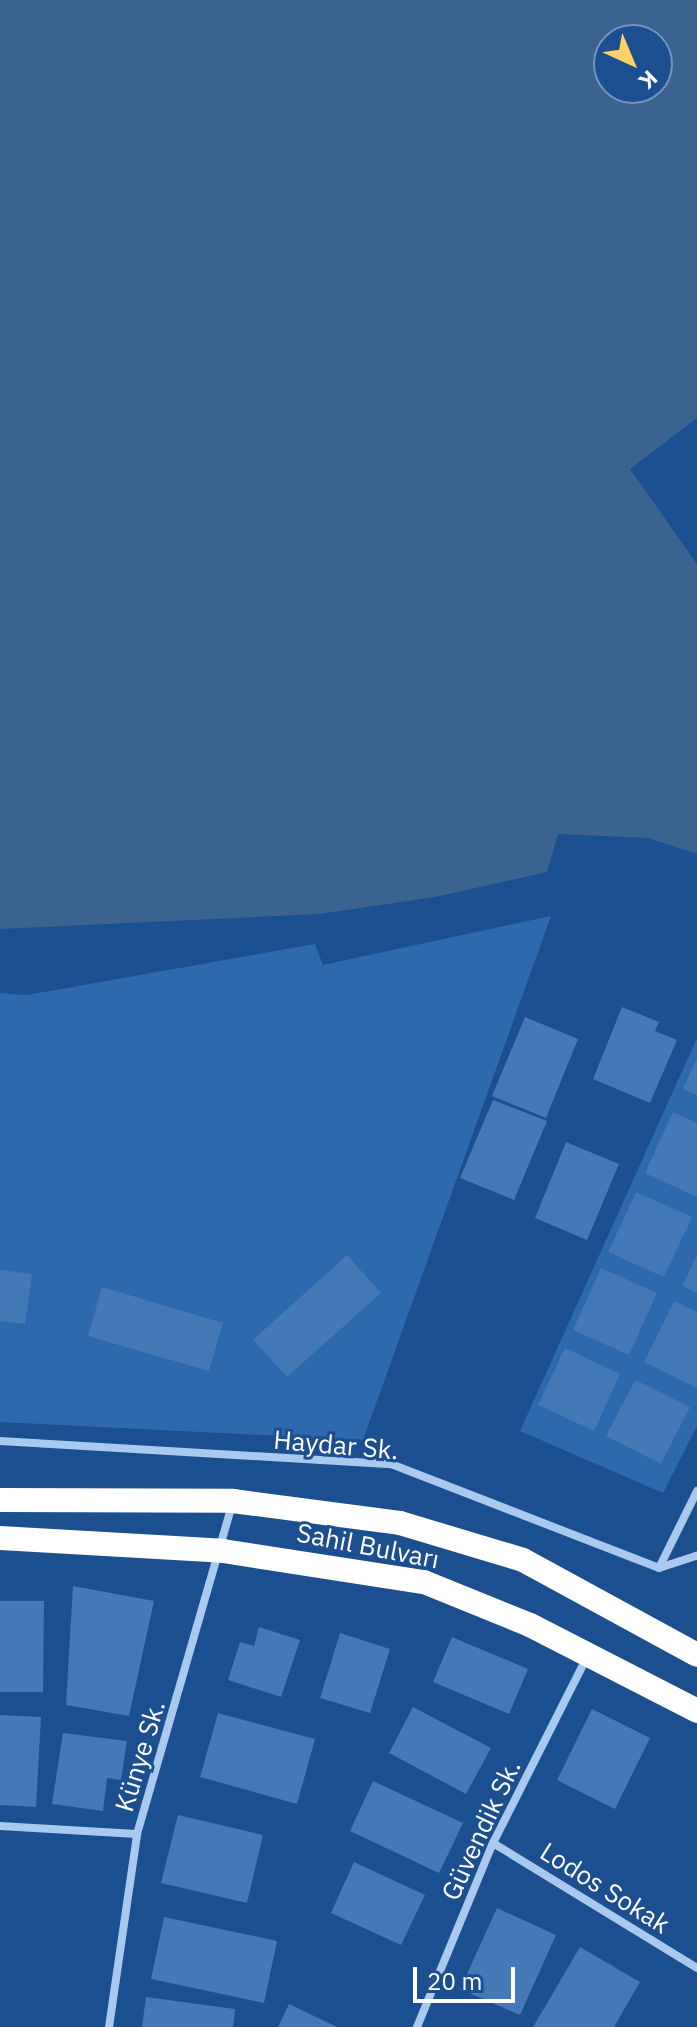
<!DOCTYPE html>
<html>
<head>
<meta charset="utf-8">
<style>
	body { margin:0 }
	#map { position:relative; width:697px; height:2027px; overflow:hidden; background:#1b4f8f; font-family:"IBM Plex Sans",sans-serif }
	div>[style] { position:absolute }
	[style*='--x'] { left:calc(var(--x)*1px); top:calc(var(--y)*1px); width:calc(var(--w)*1px); rotate:calc(var(--a)*1deg) }
	.green>* { inset:0; background:#2e69ad }
	.water>* { inset:0; background:#3c6290 }
	.building>* { inset:0; background:#4478b7 }
	.street>* { height:8px; margin:-4px; padding:0 4px; transform-origin:4px; border-radius:4px; background:#a9c9ee }
	.highway>* { height:24px; margin:-12px; padding:0 12px; transform-origin:12px; border-radius:12px; background:#fff }
	span { translate:-50% -50%; white-space:nowrap; text-align:center; line-height:1.15; -webkit-text-stroke:6px #1b4f8f; paint-order:stroke }
	.street-label { font-size:26px; color:#fff }
	.north { position:absolute; left:593px; top:24px; width:80px; height:80px; box-sizing:border-box; background:#1b4f8f; border:2px solid #7695bc; border-radius:50%; rotate:136deg; font-size:22px; font-weight:700; line-height:32px; text-align:center; color:#fff }
	.north::after { content:''; display:block; margin:auto; width:28px; height:36px; background:#ffd166; clip-path:polygon(50% 0,100% 100%,50% 72%,0 100%) }
	.scale { position:absolute; left:413px; top:1967px; width:102px; height:36px; box-sizing:border-box; border:4px solid #fff; border-top:0; padding-left:10px; font-size:24px; line-height:28px; white-space:nowrap; color:#fff; -webkit-text-stroke:6px #1b4f8f; paint-order:stroke }
</style>
</head>
<body>
<div id="map">
	<div class="green">
		<i style="clip-path:polygon(551px 916px,363px 1440px,0 1422px,0 993px,27px 995px,315px 944px,323px 965px)"></i>
		<i style="clip-path:polygon(697px 1038px,697px 1426px,663px 1493px,520px 1431px)"></i>
	</div>
	<div class="water">
		<i style="clip-path:polygon(evenodd,0 0,697px 0,697px 418px,630px 469px,697px 564px,697px 854px,648px 838px,558px 834px,547px 872px,435px 897px,319px 914px,0 929px,0 0,609px 40px,657px 40px,657px 88px,609px 88px,609px 40px)"></i>
	</div>
	<div class="building">
		<i style="clip-path:polygon(622px 1007px,659px 1022px,655px 1031px,677px 1040px,650px 1103px,593px 1079px)"></i>
		<i style="clip-path:polygon(525px 1017px,578px 1039px,546px 1118px,492px 1096px)"></i>
		<i style="clip-path:polygon(697px 1058px,697px 1095px,683px 1089px)"></i>
		<i style="clip-path:polygon(493px 1100px,547px 1121px,514px 1200px,460px 1178px)"></i>
		<i style="clip-path:polygon(673px 1112px,697px 1123px,697px 1197px,645px 1173px)"></i>
		<i style="clip-path:polygon(566px 1142px,619px 1164px,587px 1240px,535px 1218px)"></i>
		<i style="clip-path:polygon(636px 1192px,692px 1217px,664px 1277px,608px 1252px)"></i>
		<i style="clip-path:polygon(347px 1255px,381px 1293px,287px 1377px,253px 1340px)"></i>
		<i style="clip-path:polygon(697px 1255px,697px 1293px,682px 1286px)"></i>
		<i style="clip-path:polygon(601px 1268px,657px 1293px,629px 1355px,573px 1330px)"></i>
		<i style="clip-path:polygon(0 1270px,32px 1274px,25px 1324px,0 1321px)"></i>
		<i style="clip-path:polygon(102px 1287px,223px 1323px,209px 1371px,88px 1336px)"></i>
		<i style="clip-path:polygon(674px 1301px,697px 1312px,697px 1388px,644px 1362px)"></i>
		<i style="clip-path:polygon(565px 1348px,620px 1374px,594px 1431px,538px 1405px)"></i>
		<i style="clip-path:polygon(635px 1380px,690px 1407px,661px 1464px,606px 1436px)"></i>
		<i style="clip-path:polygon(73px 1586px,154px 1601px,129px 1716px,66px 1705px)"></i>
		<i style="clip-path:polygon(0 1601px,44px 1601px,43px 1692px,0 1692px)"></i>
		<i style="clip-path:polygon(259px 1627px,300px 1640px,281px 1697px,228px 1680px,240px 1642px,254px 1646px)"></i>
		<i style="clip-path:polygon(340px 1633px,390px 1649px,370px 1713px,320px 1698px)"></i>
		<i style="clip-path:polygon(452px 1637px,528px 1669px,509px 1714px,433px 1682px)"></i>
		<i style="clip-path:polygon(413px 1707px,491px 1748px,466px 1794px,389px 1753px)"></i>
		<i style="clip-path:polygon(592px 1709px,650px 1738px,615px 1809px,557px 1780px)"></i>
		<i style="clip-path:polygon(218px 1713px,315px 1739px,297px 1804px,200px 1777px)"></i>
		<i style="clip-path:polygon(0 1715px,41px 1717px,36px 1807px,0 1805px)"></i>
		<i style="clip-path:polygon(63px 1733px,127px 1741px,121px 1780px,107px 1778px,103px 1811px,52px 1804px)"></i>
		<i style="clip-path:polygon(373px 1781px,463px 1823px,439px 1873px,350px 1831px)"></i>
		<i style="clip-path:polygon(178px 1815px,263px 1835px,247px 1903px,161px 1883px)"></i>
		<i style="clip-path:polygon(354px 1862px,425px 1895px,401px 1945px,331px 1913px)"></i>
		<i style="clip-path:polygon(497px 1908px,556px 1935px,520px 2015px,460px 1989px)"></i>
		<i style="clip-path:polygon(164px 1917px,277px 1941px,264px 2003px,151px 1979px)"></i>
		<i style="clip-path:polygon(580px 1947px,640px 1982px,614px 2027px,533px 2027px)"></i>
		<i style="clip-path:polygon(146px 1997px,235px 2009px,233px 2027px,142px 2027px)"></i>
		<i style="clip-path:polygon(289px 2004px,337px 2027px,278px 2027px)"></i>
	</div>
	<div class="street">
		<i style="--x:0;--y:1441;--w:392;--a:3.4"></i>
		<i style="--x:391;--y:1464;--w:287;--a:21.2"></i>
		<i style="--x:659;--y:1568;--w:40;--a:-18"></i>
		<i style="--x:659;--y:1568;--w:86;--a:-63.7"></i>
		<i style="--x:0;--y:1826;--w:137;--a:3.3"></i>
		<i style="--x:493;--y:1843;--w:239;--a:31.5"></i>
		<i style="--x:109;--y:2027;--w:195;--a:-81.7"></i>
		<i style="--x:137;--y:1834;--w:346;--a:-73.9"></i>
		<i style="--x:417;--y:2027;--w:199;--a:-67.6"></i>
		<i style="--x:493;--y:1843;--w:208;--a:-63.2"></i>
	</div>
	<div class="highway">
		<i style="--x:0;--y:1500;--w:233;--a:0.2"></i>
		<i style="--x:233;--y:1501;--w:168;--a:7.5"></i>
		<i style="--x:400;--y:1523;--w:128;--a:16.7"></i>
		<i style="--x:523;--y:1560;--w:198;--a:28.6"></i>
		<i style="--x:0;--y:1538;--w:223;--a:3.3"></i>
		<i style="--x:223;--y:1551;--w:203;--a:8.8"></i>
		<i style="--x:424;--y:1582;--w:114;--a:22.1"></i>
		<i style="--x:530;--y:1625;--w:188;--a:27.2"></i>
	</div>
	<div class="street-label">
		<span style="left:336px;top:1445px;rotate:5deg">Haydar Sk.</span>
		<span style="left:368px;top:1546px;rotate:11deg">Sahil Bulvarı</span>
		<span style="left:140px;top:1756px;rotate:-73deg">Künye Sk.</span>
		<span style="left:481px;top:1830px;rotate:-65deg">Güvendik Sk.</span>
		<span style="left:605px;top:1888px;rotate:32deg">Lodos Sokak</span>
	</div>
	<div class="north">K</div>
	<div class="scale">20 m</div>
</div>
</body>
</html>
